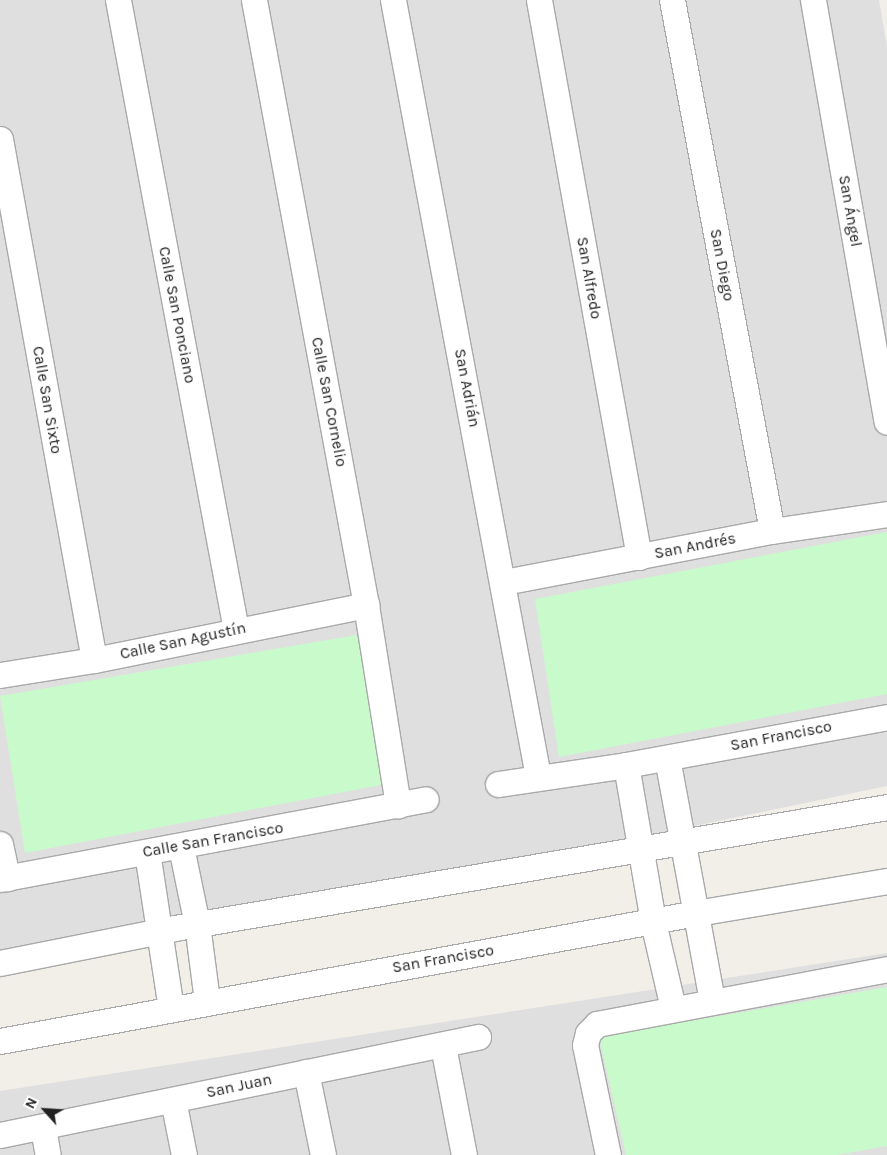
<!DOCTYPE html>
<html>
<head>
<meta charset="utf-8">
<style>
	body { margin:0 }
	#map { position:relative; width:887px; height:1155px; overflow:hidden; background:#f2efe9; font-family:Karla,sans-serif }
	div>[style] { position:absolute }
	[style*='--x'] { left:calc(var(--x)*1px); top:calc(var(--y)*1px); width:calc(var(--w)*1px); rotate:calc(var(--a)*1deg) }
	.residential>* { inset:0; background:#e0dfdf }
	.park>* { inset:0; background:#c8facc }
	.roads { filter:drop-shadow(1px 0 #a9a9a9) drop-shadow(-1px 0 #a9a9a9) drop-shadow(0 1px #a9a9a9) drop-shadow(0 -1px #a9a9a9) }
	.minor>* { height:25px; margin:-12.5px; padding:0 12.5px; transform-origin:12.5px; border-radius:12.5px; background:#fff }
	span { translate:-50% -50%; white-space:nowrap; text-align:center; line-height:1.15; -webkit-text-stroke:5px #fff; paint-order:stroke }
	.street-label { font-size:16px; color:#222 }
	.north { position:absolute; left:20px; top:1085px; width:50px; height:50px; -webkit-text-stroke:4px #fff; paint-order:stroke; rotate:296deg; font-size:14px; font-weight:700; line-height:20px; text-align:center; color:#222 }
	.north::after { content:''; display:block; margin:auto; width:18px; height:22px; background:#222; clip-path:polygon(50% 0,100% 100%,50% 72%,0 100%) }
</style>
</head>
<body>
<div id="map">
	<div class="residential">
		<i style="clip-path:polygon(0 0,879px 0,887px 47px,887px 786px,0 970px)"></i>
		<i style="clip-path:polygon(887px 953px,887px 1155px,0 1155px,0 1091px)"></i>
	</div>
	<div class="park">
		<i style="clip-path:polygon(887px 532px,887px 694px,559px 757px,535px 599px)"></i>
		<i style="clip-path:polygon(357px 635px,391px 783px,25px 853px,0 696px)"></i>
		<i style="clip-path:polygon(887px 987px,887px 1146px,837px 1155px,626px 1155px,599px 1037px)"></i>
	</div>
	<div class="roads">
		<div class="minor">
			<i style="--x:118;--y:0;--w:641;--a:79.39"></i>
			<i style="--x:254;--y:0;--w:615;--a:79.51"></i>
			<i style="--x:366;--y:605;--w:203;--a:80.9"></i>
			<i style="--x:393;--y:0;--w:789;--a:79.42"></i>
			<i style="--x:539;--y:0;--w:566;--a:79.82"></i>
			<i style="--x:672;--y:0;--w:540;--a:79.33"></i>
			<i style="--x:813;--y:0;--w:428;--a:80.1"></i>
			<i style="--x:0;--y:139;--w:529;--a:79.77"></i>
			<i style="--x:504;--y:582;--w:273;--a:-10.8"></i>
			<i style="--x:772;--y:531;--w:116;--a:-8.4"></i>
			<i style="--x:0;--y:675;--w:95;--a:-9.1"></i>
			<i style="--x:94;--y:660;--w:278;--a:-11.4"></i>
			<i style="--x:667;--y:758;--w:246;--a:79.5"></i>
			<i style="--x:626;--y:765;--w:159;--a:80.2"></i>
			<i style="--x:653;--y:922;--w:88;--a:76.9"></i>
			<i style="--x:498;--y:784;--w:129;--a:-8.4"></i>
			<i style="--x:626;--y:765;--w:265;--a:-10.4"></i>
			<i style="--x:0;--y:844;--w:35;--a:78"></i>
			<i style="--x:181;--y:847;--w:79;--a:78.3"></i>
			<i style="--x:197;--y:924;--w:78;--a:82.6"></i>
			<i style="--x:147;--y:852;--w:158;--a:81.3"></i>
			<i style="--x:0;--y:879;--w:433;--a:-10.6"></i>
			<i style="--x:0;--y:963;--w:178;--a:-11.3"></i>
			<i style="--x:175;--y:928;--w:722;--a:-9.64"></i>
			<i style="--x:0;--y:1041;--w:708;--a:-10.42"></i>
			<i style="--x:696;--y:913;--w:194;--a:-9.5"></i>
			<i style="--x:443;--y:1046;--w:111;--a:79.1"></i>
			<i style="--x:306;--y:1072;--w:85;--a:78.4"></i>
			<i style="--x:173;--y:1100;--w:56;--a:78.7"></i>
			<i style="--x:43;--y:1128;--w:27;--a:80"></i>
			<i style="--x:0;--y:1135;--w:488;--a:-11.6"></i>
			<i style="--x:608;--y:1155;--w:112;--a:-101.8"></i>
			<i style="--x:585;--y:1045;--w:12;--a:-76"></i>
			<i style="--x:588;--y:1033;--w:13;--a:-45"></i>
			<i style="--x:597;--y:1024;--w:295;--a:-10.7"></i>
		</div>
	</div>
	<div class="street-label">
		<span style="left:850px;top:211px;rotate:80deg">San Ángel</span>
		<span style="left:722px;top:265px;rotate:79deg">San Diego</span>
		<span style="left:589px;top:278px;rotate:80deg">San Alfredo</span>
		<span style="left:177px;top:315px;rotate:79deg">Calle San Ponciano</span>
		<span style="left:467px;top:388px;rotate:79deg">San Adrián</span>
		<span style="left:47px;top:400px;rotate:80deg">Calle San Sixto</span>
		<span style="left:329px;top:402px;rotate:79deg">Calle San Cornelio</span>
		<span style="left:695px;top:546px;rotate:-11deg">San Andrés</span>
		<span style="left:183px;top:641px;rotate:-12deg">Calle San Agustín</span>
		<span style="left:781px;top:736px;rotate:-11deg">San Francisco</span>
		<span style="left:213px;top:840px;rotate:-10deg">Calle San Francisco</span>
		<span style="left:443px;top:959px;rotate:-10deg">San Francisco</span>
		<span style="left:239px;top:1086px;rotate:-12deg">San Juan</span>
	</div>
	<div class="north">N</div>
</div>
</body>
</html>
